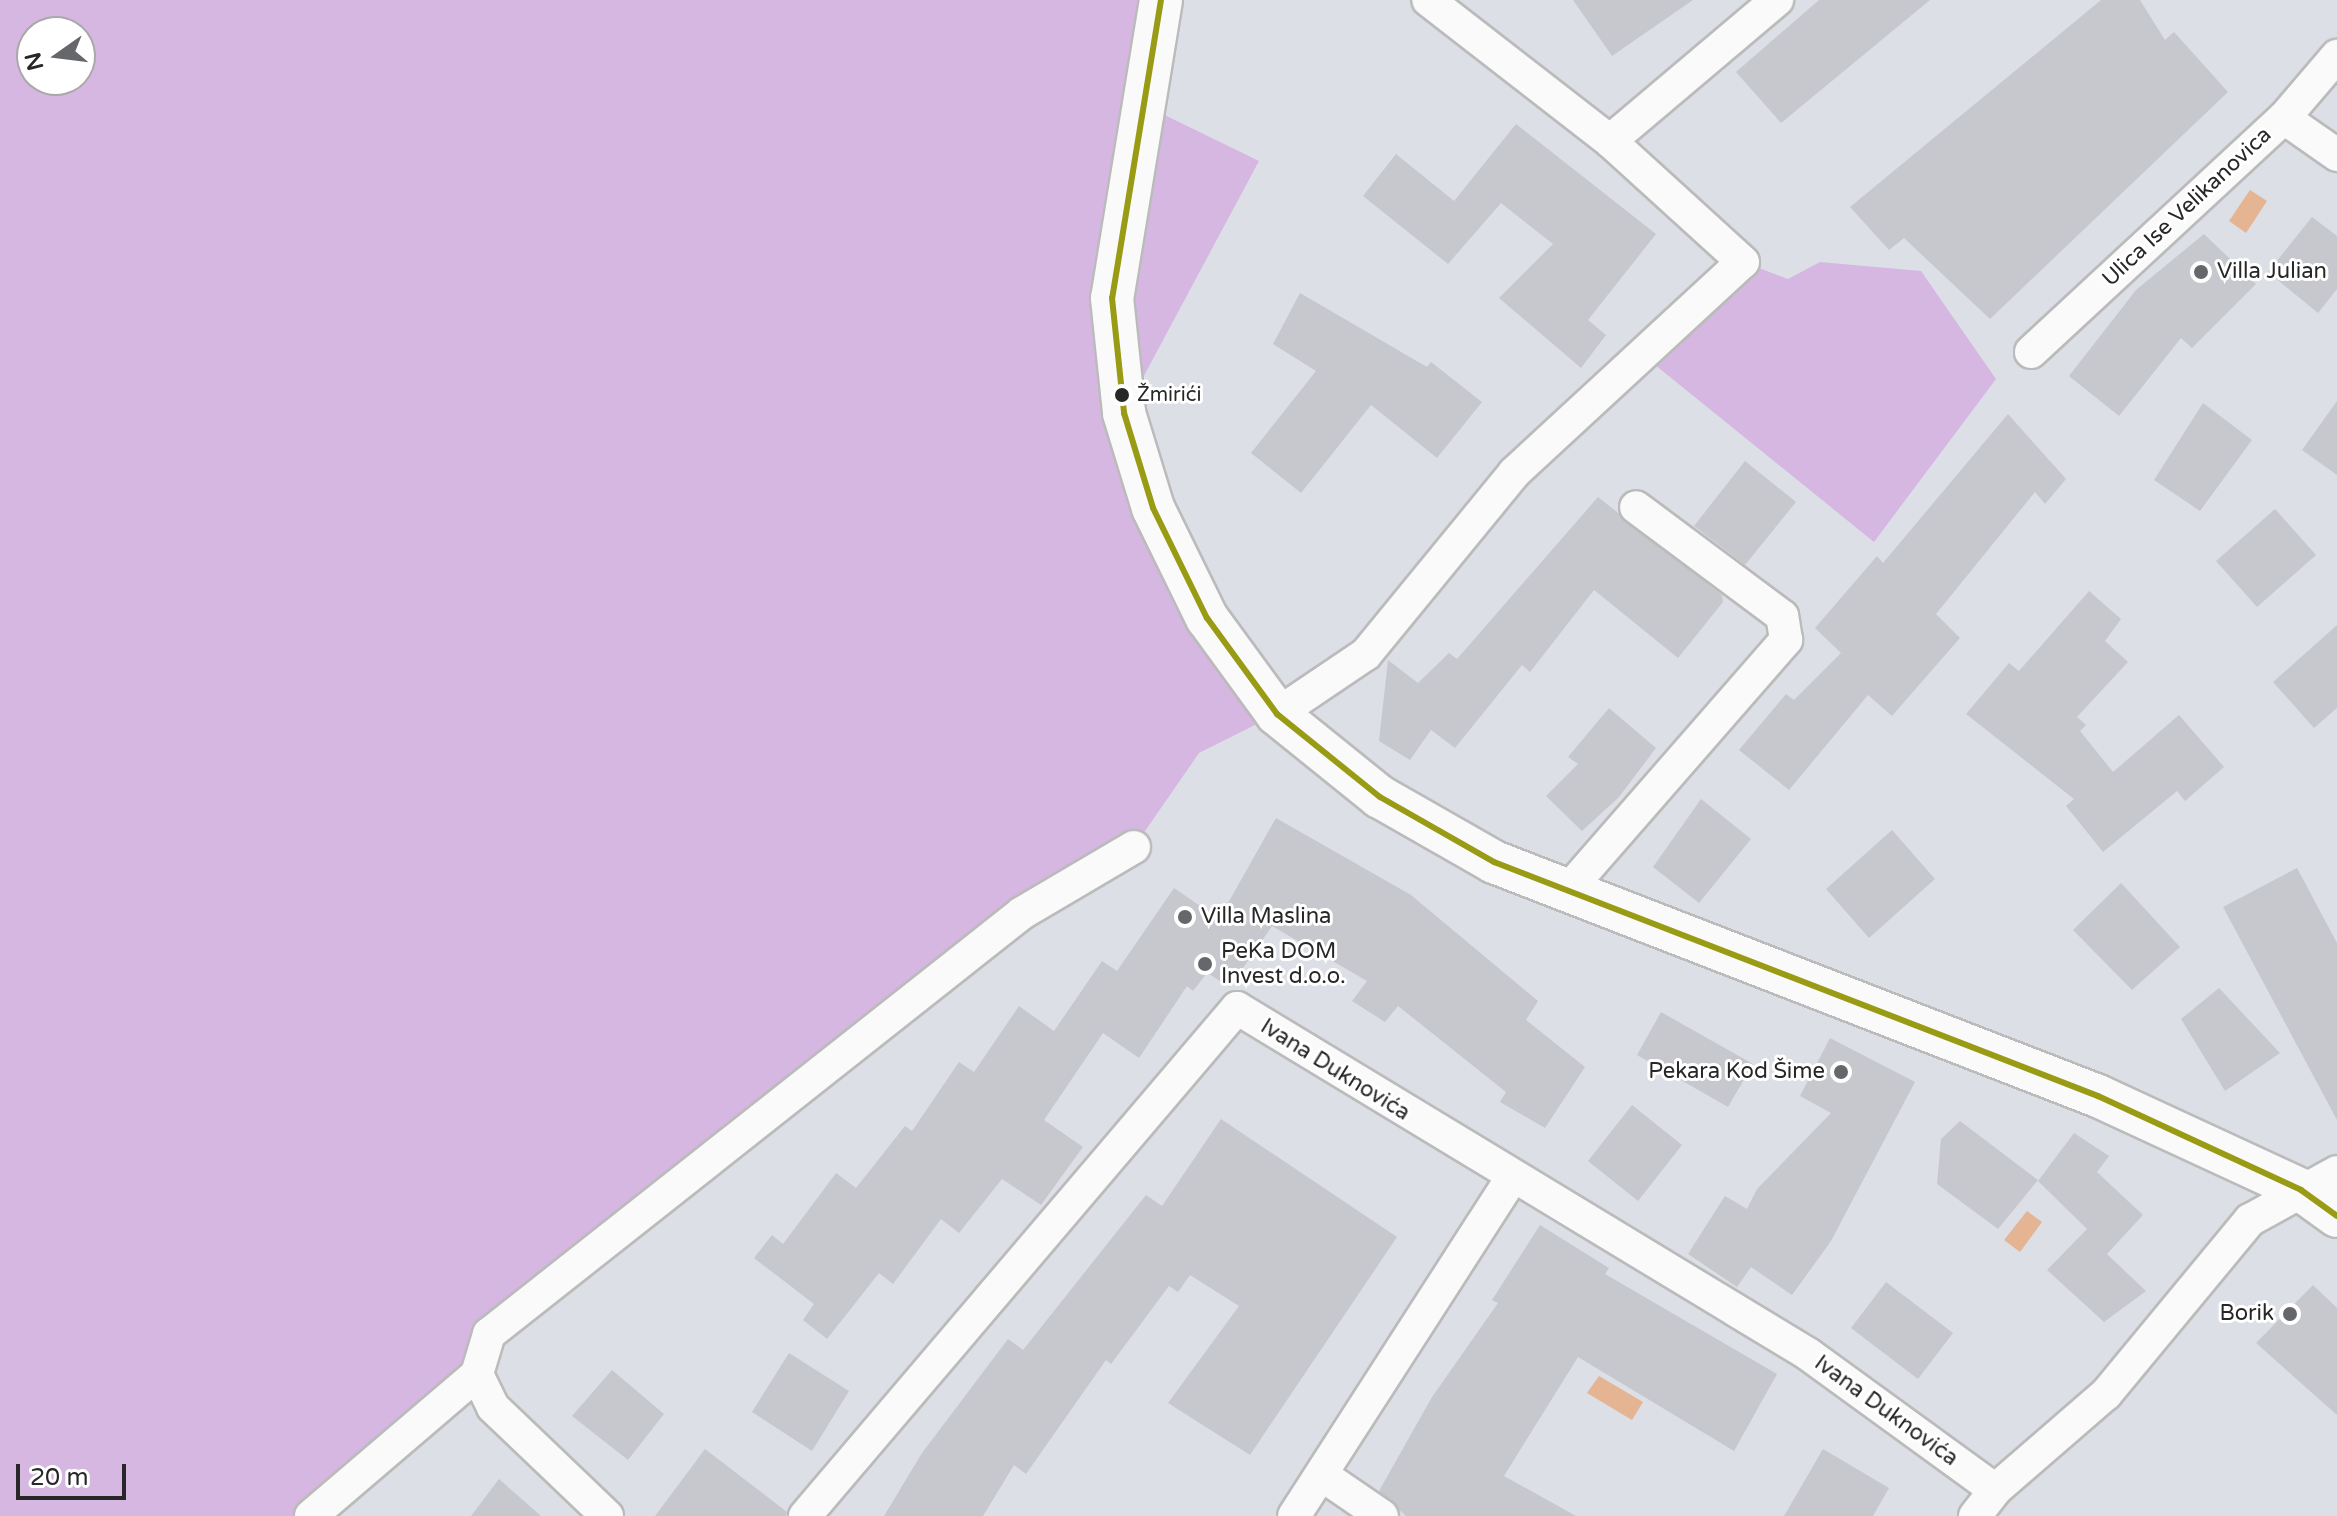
<!DOCTYPE html>
<html>
<head>
<meta charset="utf-8">
<style>
	body { margin:0 }
	#map { position:relative; width:2337px; height:1516px; overflow:hidden; background:#dcdfe6; font-family:"Varela Round",sans-serif }
	div>[style] { position:absolute }
	[style*='--x'] { left:calc(var(--x)*1px); top:calc(var(--y)*1px); width:calc(var(--w)*1px); rotate:calc(var(--a)*1deg) }
	.green>* { inset:0; background:#d6b7e2 }
	.water>* { inset:0; background:#e4b493 }
	.building>* { inset:0; background:#c6c8cd }
	.roads { filter:drop-shadow(2px 0 #bbbbbc) drop-shadow(-2px 0 #bbbbbc) drop-shadow(0 2px #bbbbbc) drop-shadow(0 -2px #bbbbbc) }
	.minor>* { height:32px; margin:-16px; padding:0 16px; transform-origin:16px; border-radius:16px; background:#fafafb }
	.tertiary>* { height:42px; margin:-21px; padding:0 21px; transform-origin:21px; border-radius:21px; background:#fafafb }
	.bus-1>* { height:6px; margin:-3px; padding:0 3px; transform-origin:3px; border-radius:3px; background:#999b14 }
	.dots>* { width:22px; height:22px; translate:-50% -50%; box-sizing:border-box; border:4px solid #fff; border-radius:50% }
	span { translate:-50% -50%; white-space:nowrap; text-align:center; line-height:1.15; -webkit-text-stroke:6px #fff; paint-order:stroke }
	.bus-label { font-size:20px; color:#272727 }
	.left { translate:0 -50%; text-align:left }
	.street-label { font-size:22px; color:#272727 }
	.poi-label { font-size:22px; color:#272727 }
	.right { translate:-100% -50%; text-align:right }
	.north { position:absolute; left:16px; top:16px; width:80px; height:80px; box-sizing:border-box; background:#fff; border:2px solid #a9a9a9; border-radius:50%; rotate:256deg; font-size:22px; font-weight:700; line-height:32px; text-align:center; color:#272727 }
	.north::after { content:''; display:block; margin:auto; width:28px; height:36px; background:#66676a; clip-path:polygon(50% 0,100% 100%,50% 72%,0 100%) }
	.scale { position:absolute; left:16px; top:1464px; width:110px; height:36px; box-sizing:border-box; border:4px solid #272727; border-top:0; padding-left:10px; font-size:24px; line-height:28px; white-space:nowrap; color:#272727; -webkit-text-stroke:6px #fff; paint-order:stroke }
</style>
</head>
<body>
<div id="map">
	<div class="green">
		<i style="clip-path:polygon(evenodd,0 0,1161px 0,1142px 104px,1259px 161px,1124px 413px,1277px 714px,1199px 753px,1134px 847px,489px 1334px,477px 1374px,311px 1516px,0 1516px,0 0,32px 32px,80px 32px,80px 80px,32px 80px,32px 32px)"></i>
		<i style="clip-path:polygon(1743px 262px,1788px 279px,1820px 262px,1921px 271px,1996px 379px,1874px 542px,1644px 356px)"></i>
	</div>
	<div class="water">
		<i style="clip-path:polygon(2250px 190px,2267px 201px,2246px 233px,2229px 221px)"></i>
		<i style="clip-path:polygon(2027px 1211px,2042px 1222px,2020px 1252px,2004px 1240px)"></i>
		<i style="clip-path:polygon(1599px 1376px,1643px 1402px,1632px 1420px,1587px 1393px)"></i>
	</div>
	<div class="building">
		<i style="clip-path:polygon(1573px 0,1693px 0,1612px 56px)"></i>
		<i style="clip-path:polygon(1819px 0,1930px 0,1781px 123px,1736px 72px)"></i>
		<i style="clip-path:polygon(2101px 0,2140px 0,2165px 40px,2174px 32px,2228px 92px,1990px 319px,1904px 238px,1889px 250px,1850px 207px)"></i>
		<i style="clip-path:polygon(1516px 124px,1656px 234px,1588px 320px,1606px 335px,1581px 368px,1499px 298px,1553px 244px,1501px 203px,1448px 264px,1363px 196px,1396px 154px,1454px 201px)"></i>
		<i style="clip-path:polygon(2312px 217px,2337px 236px,2337px 289px,2318px 313px,2268px 272px)"></i>
		<i style="clip-path:polygon(2204px 234px,2256px 284px,2192px 348px,2181px 338px,2119px 416px,2069px 376px,2136px 290px)"></i>
		<i style="clip-path:polygon(1300px 293px,1427px 367px,1431px 362px,1482px 402px,1437px 458px,1371px 405px,1301px 493px,1251px 453px,1316px 371px,1273px 344px)"></i>
		<i style="clip-path:polygon(2337px 401px,2337px 475px,2302px 450px)"></i>
		<i style="clip-path:polygon(2203px 403px,2252px 440px,2200px 511px,2154px 480px)"></i>
		<i style="clip-path:polygon(2008px 414px,2066px 479px,2045px 504px,2035px 492px,1936px 614px,1960px 638px,1892px 716px,1868px 695px,1789px 790px,1739px 750px,1786px 694px,1794px 700px,1841px 653px,1815px 628px,1877px 556px,1883px 563px)"></i>
		<i style="clip-path:polygon(1745px 461px,1796px 502px,1745px 565px,1694px 526px)"></i>
		<i style="clip-path:polygon(1598px 497px,1722px 595px,1723px 602px,1678px 658px,1594px 590px,1530px 672px,1522px 665px,1455px 748px,1431px 730px,1410px 760px,1379px 741px,1388px 660px,1418px 683px,1449px 653px,1457px 659px)"></i>
		<i style="clip-path:polygon(2275px 509px,2316px 555px,2257px 607px,2216px 561px)"></i>
		<i style="clip-path:polygon(2089px 591px,2121px 619px,2105px 641px,2128px 662px,2077px 717px,2086px 725px,2080px 731px,2113px 772px,2179px 715px,2224px 767px,2185px 801px,2177px 791px,2103px 852px,2066px 806px,2074px 799px,1966px 714px,2009px 663px,2019px 671px)"></i>
		<i style="clip-path:polygon(2337px 625px,2337px 708px,2314px 728px,2273px 682px)"></i>
		<i style="clip-path:polygon(1609px 708px,1656px 748px,1619px 797px,1582px 831px,1546px 796px,1578px 764px,1568px 757px)"></i>
		<i style="clip-path:polygon(1701px 799px,1751px 839px,1699px 903px,1653px 867px)"></i>
		<i style="clip-path:polygon(1276px 818px,1411px 895px,1538px 1001px,1526px 1020px,1585px 1067px,1545px 1128px,1500px 1102px,1506px 1092px,1398px 1006px,1385px 1022px,1352px 1001px,1367px 981px,1272px 926px,1230px 987px,1207px 973px,1193px 991px,1187px 986px,1139px 1058px,1103px 1033px,1044px 1120px,1083px 1147px,1041px 1205px,1002px 1179px,959px 1233px,941px 1219px,893px 1284px,879px 1273px,827px 1339px,803px 1320px,814px 1304px,754px 1258px,772px 1235px,783px 1244px,836px 1173px,856px 1188px,905px 1126px,912px 1131px,959px 1062px,974px 1072px,1019px 1006px,1054px 1031px,1102px 961px,1117px 971px,1174px 888px,1219px 919px)"></i>
		<i style="clip-path:polygon(1892px 830px,1935px 879px,1869px 938px,1826px 889px)"></i>
		<i style="clip-path:polygon(2297px 868px,2337px 943px,2337px 1120px,2223px 907px)"></i>
		<i style="clip-path:polygon(2121px 883px,2180px 947px,2132px 990px,2073px 930px)"></i>
		<i style="clip-path:polygon(2219px 988px,2280px 1053px,2225px 1091px,2181px 1019px)"></i>
		<i style="clip-path:polygon(1661px 1012px,1753px 1064px,1728px 1107px,1637px 1055px)"></i>
		<i style="clip-path:polygon(1830px 1038px,1915px 1082px,1831px 1241px,1792px 1295px,1751px 1267px,1737px 1287px,1688px 1254px,1725px 1196px,1747px 1209px,1757px 1189px,1831px 1113px,1800px 1096px)"></i>
		<i style="clip-path:polygon(1632px 1105px,1682px 1145px,1638px 1201px,1588px 1161px)"></i>
		<i style="clip-path:polygon(1221px 1119px,1397px 1237px,1250px 1455px,1168px 1403px,1239px 1306px,1190px 1275px,1178px 1292px,1169px 1286px,1111px 1364px,1106px 1360px,1026px 1474px,1014px 1465px,983px 1516px,884px 1516px,922px 1453px,1008px 1339px,1023px 1350px,1146px 1195px,1162px 1206px)"></i>
		<i style="clip-path:polygon(1960px 1121px,2038px 1180px,1998px 1229px,1937px 1184px,1941px 1139px)"></i>
		<i style="clip-path:polygon(2074px 1133px,2109px 1156px,2097px 1172px,2143px 1215px,2107px 1254px,2146px 1291px,2104px 1322px,2047px 1270px,2087px 1229px,2038px 1181px)"></i>
		<i style="clip-path:polygon(1540px 1225px,1609px 1268px,1605px 1274px,1777px 1374px,1734px 1451px,1578px 1357px,1504px 1476px,1576px 1516px,1406px 1516px,1379px 1491px,1432px 1397px,1498px 1303px,1492px 1300px)"></i>
		<i style="clip-path:polygon(1886px 1282px,1953px 1333px,1918px 1379px,1851px 1328px)"></i>
		<i style="clip-path:polygon(2313px 1285px,2337px 1308px,2337px 1415px,2256px 1343px)"></i>
		<i style="clip-path:polygon(789px 1353px,849px 1391px,812px 1451px,752px 1412px)"></i>
		<i style="clip-path:polygon(612px 1370px,664px 1414px,628px 1460px,572px 1416px)"></i>
		<i style="clip-path:polygon(705px 1449px,787px 1512px,786px 1516px,655px 1516px)"></i>
		<i style="clip-path:polygon(1823px 1449px,1889px 1488px,1873px 1516px,1784px 1516px)"></i>
		<i style="clip-path:polygon(499px 1479px,541px 1516px,471px 1516px)"></i>
	</div>
	<div class="roads">
		<div class="minor">
			<i style="--x:2284;--y:118;--w:65;--a:34.9"></i>
			<i style="--x:1610;--y:141;--w:219;--a:-40.2"></i>
			<i style="--x:2031;--y:352;--w:345;--a:-42.8"></i>
			<i style="--x:2284;--y:118;--w:82;--a:-49.5"></i>
			<i style="--x:1277;--y:714;--w:107;--a:-34"></i>
			<i style="--x:1366;--y:654;--w:234;--a:-50.7"></i>
			<i style="--x:1514;--y:473;--w:311;--a:-42.7"></i>
			<i style="--x:1743;--y:262;--w:180;--a:-137.7"></i>
			<i style="--x:1610;--y:141;--w:230;--a:-142.2"></i>
			<i style="--x:1568;--y:890;--w:332;--a:-48.9"></i>
			<i style="--x:1786;--y:640;--w:24;--a:-99"></i>
			<i style="--x:1782;--y:616;--w:182;--a:-143.3"></i>
			<i style="--x:1325;--y:1477;--w:69;--a:34.4"></i>
			<i style="--x:311;--y:1516;--w:218;--a:-40.5"></i>
			<i style="--x:607;--y:1516;--w:158;--a:-136.3"></i>
			<i style="--x:493;--y:1407;--w:37;--a:-116"></i>
			<i style="--x:477;--y:1374;--w:42;--a:-73.3"></i>
			<i style="--x:489;--y:1334;--w:679;--a:-38.3"></i>
			<i style="--x:1022;--y:913;--w:130;--a:-30.5"></i>
			<i style="--x:805;--y:1516;--w:667;--a:-49.62"></i>
			<i style="--x:1237;--y:1008;--w:668;--a:31.21"></i>
			<i style="--x:1808;--y:1354;--w:231;--a:36"></i>
			<i style="--x:1294;--y:1516;--w:401;--a:-57.2"></i>
			<i style="--x:1975;--y:1516;--w:33;--a:-52"></i>
			<i style="--x:1995;--y:1490;--w:147;--a:-40.9"></i>
			<i style="--x:2106;--y:1394;--w:226;--a:-50.4"></i>
			<i style="--x:2250;--y:1220;--w:99;--a:-28.9"></i>
		</div>
		<div class="tertiary">
			<i style="--x:1161;--y:0;--w:302;--a:99.3"></i>
			<i style="--x:1112;--y:298;--w:116;--a:84"></i>
			<i style="--x:1124;--y:413;--w:99;--a:73"></i>
			<i style="--x:1153;--y:508;--w:123;--a:63.9"></i>
			<i style="--x:1207;--y:618;--w:119;--a:53.9"></i>
			<i style="--x:1277;--y:714;--w:132;--a:38.9"></i>
			<i style="--x:1380;--y:797;--w:131;--a:29.7"></i>
			<i style="--x:1494;--y:862;--w:648;--a:21.18"></i>
			<i style="--x:2098;--y:1096;--w:224;--a:24.8"></i>
			<i style="--x:2301;--y:1190;--w:44;--a:35.8"></i>
		</div>
	</div>
	<div class="bus-1">
		<i style="--x:1161;--y:0;--w:302;--a:99.3"></i>
		<i style="--x:1112;--y:298;--w:116;--a:84"></i>
		<i style="--x:1124;--y:413;--w:99;--a:73"></i>
		<i style="--x:1153;--y:508;--w:123;--a:63.9"></i>
		<i style="--x:1207;--y:618;--w:119;--a:53.9"></i>
		<i style="--x:1277;--y:714;--w:132;--a:38.9"></i>
		<i style="--x:1380;--y:797;--w:131;--a:29.7"></i>
		<i style="--x:1494;--y:862;--w:648;--a:21.18"></i>
		<i style="--x:2098;--y:1096;--w:224;--a:24.8"></i>
		<i style="--x:2301;--y:1190;--w:44;--a:35.8"></i>
	</div>
	<div class="dots">
		<i style="left:2201px;top:272px;background:#66676a"></i>
		<i style="left:1122px;top:395px;background:#272727"></i>
		<i style="left:1185px;top:917px;background:#66676a"></i>
		<i style="left:1205px;top:964px;background:#66676a"></i>
		<i style="left:1841px;top:1072px;background:#66676a"></i>
		<i style="left:2290px;top:1314px;background:#66676a"></i>
	</div>
	<div class="bus-label">
		<span class="left" style="left:1137px;top:395px">Žmirići</span>
	</div>
	<div class="street-label">
		<span style="left:2187px;top:207px;rotate:-43deg">Ulica Ise Velikanovica</span>
		<span style="left:1335px;top:1070px;rotate:32deg">Ivana Duknovića</span>
		<span style="left:1886px;top:1411px;rotate:36deg">Ivana Duknovića</span>
	</div>
	<div class="poi-label">
		<span class="left" style="left:2217px;top:272px">Villa Julian</span>
		<span class="left" style="left:1201px;top:917px">Villa Maslina</span>
		<span class="left" style="left:1221px;top:964px">PeKa DOM<br>Invest d.o.o.</span>
		<span class="right" style="left:1825px;top:1072px">Pekara Kod Šime</span>
		<span class="right" style="left:2274px;top:1314px">Borik</span>
	</div>
	<div class="north">N</div>
	<div class="scale">20 m</div>
</div>
</body>
</html>
